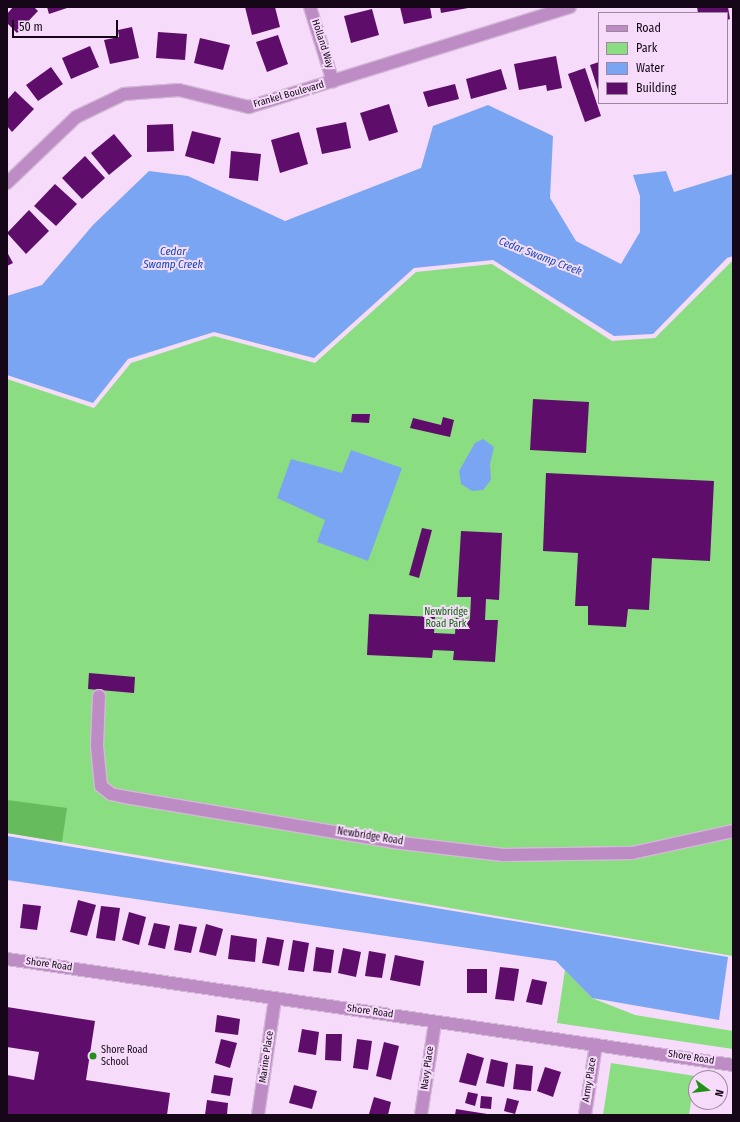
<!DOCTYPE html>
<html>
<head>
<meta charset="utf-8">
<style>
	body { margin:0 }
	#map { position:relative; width:740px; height:1122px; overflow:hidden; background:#f6dcfa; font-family:"Fira Sans Condensed",sans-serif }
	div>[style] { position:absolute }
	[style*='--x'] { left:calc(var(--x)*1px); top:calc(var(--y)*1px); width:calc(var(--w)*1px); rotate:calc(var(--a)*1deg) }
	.green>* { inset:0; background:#8ade81 }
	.forest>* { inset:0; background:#66bb5d }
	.water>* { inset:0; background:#7aa5f3 }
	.building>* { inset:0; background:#5e0e6a }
	.roads { filter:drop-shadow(1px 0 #d2bad6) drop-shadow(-1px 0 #d2bad6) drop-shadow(0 1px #d2bad6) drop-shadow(0 -1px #d2bad6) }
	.street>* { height:12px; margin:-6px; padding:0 6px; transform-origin:6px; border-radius:6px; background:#bd8cc4 }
	.dots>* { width:11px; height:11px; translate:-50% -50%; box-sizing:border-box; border:2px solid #f6dcfa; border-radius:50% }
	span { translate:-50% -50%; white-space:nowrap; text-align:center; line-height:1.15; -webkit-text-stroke:4px #f6dcfa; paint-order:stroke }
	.street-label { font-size:10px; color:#150717 }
	.park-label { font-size:10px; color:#076400 }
	.poi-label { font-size:10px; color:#150717 }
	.left { translate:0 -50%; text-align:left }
	.water-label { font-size:11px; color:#0f49b7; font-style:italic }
	.frame { position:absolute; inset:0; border:8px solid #150717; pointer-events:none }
	.legend { position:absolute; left:598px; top:12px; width:130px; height:92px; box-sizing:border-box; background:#f6dcfa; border:1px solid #9c879f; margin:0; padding:5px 7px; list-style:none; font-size:12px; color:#150717 }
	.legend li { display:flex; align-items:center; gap:8px; height:20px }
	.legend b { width:20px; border:1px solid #9c879f }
	.north { position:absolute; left:688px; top:1070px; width:40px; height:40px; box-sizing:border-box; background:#f6dcfa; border:1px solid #9c879f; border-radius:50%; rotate:105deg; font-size:11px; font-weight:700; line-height:16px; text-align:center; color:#150717 }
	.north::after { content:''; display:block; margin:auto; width:14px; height:18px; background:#239118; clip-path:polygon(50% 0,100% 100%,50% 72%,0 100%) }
	.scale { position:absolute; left:12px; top:20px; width:106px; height:18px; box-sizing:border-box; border:2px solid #150717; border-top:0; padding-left:5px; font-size:12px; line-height:14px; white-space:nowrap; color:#150717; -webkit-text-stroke:3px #f6dcfa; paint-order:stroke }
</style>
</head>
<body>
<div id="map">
	<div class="green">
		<i style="clip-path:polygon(733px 260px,733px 956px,7px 833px,7px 379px,94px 408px,131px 363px,214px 336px,315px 363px,416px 272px,492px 264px,612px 341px,655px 338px)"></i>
		<i style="clip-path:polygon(565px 970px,592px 998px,635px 1015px,733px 1031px,733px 1049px,557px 1023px)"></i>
		<i style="clip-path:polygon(611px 1063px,695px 1076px,689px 1115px,603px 1115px)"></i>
	</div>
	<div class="forest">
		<i style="clip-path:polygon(7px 800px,67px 808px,62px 842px,7px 833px)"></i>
	</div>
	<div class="water">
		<i style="clip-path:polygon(488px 105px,553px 136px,550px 198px,576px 241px,621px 264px,640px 232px,640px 196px,633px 175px,666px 171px,674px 192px,733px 174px,733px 256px,727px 258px,653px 334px,614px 336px,493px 260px,414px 268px,314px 358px,214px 332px,128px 359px,93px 403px,7px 375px,7px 296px,42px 285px,93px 225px,149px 171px,188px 176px,285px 221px,421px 168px,433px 126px)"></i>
		<i style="clip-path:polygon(483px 439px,494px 447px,490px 464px,491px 480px,483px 490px,472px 491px,461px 484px,459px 471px,475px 443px)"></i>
		<i style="clip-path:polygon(351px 450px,402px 468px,368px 561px,317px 542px,325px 520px,277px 498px,291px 459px,342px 473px)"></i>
		<i style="clip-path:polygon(7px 836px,728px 957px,719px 1020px,592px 998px,556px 961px,7px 880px)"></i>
	</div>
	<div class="building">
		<i style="clip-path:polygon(13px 7px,34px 7px,38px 11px,17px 33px,7px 23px,7px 14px)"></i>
		<i style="clip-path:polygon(47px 7px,70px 7px,49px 14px)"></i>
		<i style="clip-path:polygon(245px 7px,275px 7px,280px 27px,252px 35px)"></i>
		<i style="clip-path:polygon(400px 7px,430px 7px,432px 18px,404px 24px)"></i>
		<i style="clip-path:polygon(440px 7px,468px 7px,468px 8px,441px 13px)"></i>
		<i style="clip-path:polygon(697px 7px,728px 7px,730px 19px,727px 20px,727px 13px,698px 13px)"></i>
		<i style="clip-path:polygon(372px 9px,379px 35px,351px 43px,344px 16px)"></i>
		<i style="clip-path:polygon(132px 27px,139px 58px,110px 64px,104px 40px,119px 37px,118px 30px)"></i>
		<i style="clip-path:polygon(158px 32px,187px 34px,185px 60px,156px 58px)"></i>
		<i style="clip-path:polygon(278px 35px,288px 64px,267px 72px,256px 42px)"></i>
		<i style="clip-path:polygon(200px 38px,230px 45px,223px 70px,194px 63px)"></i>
		<i style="clip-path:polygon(90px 46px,99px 67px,71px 79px,62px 58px)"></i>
		<i style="clip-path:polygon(556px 56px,562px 88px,547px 91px,546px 85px,519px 90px,514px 64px)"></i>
		<i style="clip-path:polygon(599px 62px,599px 93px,590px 65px)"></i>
		<i style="clip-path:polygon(51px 67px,63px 84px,38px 101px,26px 85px)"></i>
		<i style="clip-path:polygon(585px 68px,601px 116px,585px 122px,568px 74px)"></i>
		<i style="clip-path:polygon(501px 69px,507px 89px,471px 99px,466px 79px)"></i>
		<i style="clip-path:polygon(455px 84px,459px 99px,428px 107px,423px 92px)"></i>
		<i style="clip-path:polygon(15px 91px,34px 109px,12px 132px,7px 126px,7px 100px)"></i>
		<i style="clip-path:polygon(389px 104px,398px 132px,369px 141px,360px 113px)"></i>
		<i style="clip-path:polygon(346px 122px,351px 148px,322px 154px,316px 128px)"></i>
		<i style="clip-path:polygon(173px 124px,174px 151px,147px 152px,147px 125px)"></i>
		<i style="clip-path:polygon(192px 131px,221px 138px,214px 164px,185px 156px)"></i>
		<i style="clip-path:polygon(299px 132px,308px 164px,280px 173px,271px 140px)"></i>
		<i style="clip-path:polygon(114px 134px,132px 156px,109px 175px,91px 153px)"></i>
		<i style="clip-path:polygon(231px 151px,261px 154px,258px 181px,229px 178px)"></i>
		<i style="clip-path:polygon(85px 156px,105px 178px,82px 199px,62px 178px)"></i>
		<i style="clip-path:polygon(55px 184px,77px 204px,56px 226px,34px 206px)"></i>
		<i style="clip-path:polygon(29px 210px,49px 231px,26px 254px,7px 233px)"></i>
		<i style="clip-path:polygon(7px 252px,13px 263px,7px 266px)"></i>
		<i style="clip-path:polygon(533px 399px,589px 402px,586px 453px,530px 450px)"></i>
		<i style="clip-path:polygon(352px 414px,370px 414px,369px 423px,351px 422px)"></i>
		<i style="clip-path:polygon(443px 417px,454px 420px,450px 437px,410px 428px,413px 418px,441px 425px)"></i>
		<i style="clip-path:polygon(546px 473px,714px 481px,710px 561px,652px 558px,649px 610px,628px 609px,626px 627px,588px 625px,588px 606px,575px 606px,578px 553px,543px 551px)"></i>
		<i style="clip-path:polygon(422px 528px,432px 530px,419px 578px,409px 575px)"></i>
		<i style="clip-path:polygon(461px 531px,502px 533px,499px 600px,486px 599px,485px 620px,498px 620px,495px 662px,453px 660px,454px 651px,433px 650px,432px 658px,367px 655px,369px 614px,435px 617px,434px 633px,455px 634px,456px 618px,470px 619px,471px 597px,457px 597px)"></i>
		<i style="clip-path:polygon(89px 673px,135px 677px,134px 693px,88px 689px)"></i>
		<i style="clip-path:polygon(78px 900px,96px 905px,87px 936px,70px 932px)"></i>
		<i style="clip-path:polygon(23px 904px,41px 906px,37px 930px,20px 928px)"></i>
		<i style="clip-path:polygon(101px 906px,120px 908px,115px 941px,96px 938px)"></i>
		<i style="clip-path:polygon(129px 912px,146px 917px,139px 945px,122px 940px)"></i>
		<i style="clip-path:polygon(154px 923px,170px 926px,165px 949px,148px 945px)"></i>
		<i style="clip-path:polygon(179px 924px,197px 927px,191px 953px,174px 950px)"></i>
		<i style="clip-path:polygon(206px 924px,223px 929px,216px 956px,199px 952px)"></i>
		<i style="clip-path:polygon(231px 935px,257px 939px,255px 962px,228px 959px)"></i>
		<i style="clip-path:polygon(267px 937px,284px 940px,279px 966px,262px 963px)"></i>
		<i style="clip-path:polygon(293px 940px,309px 943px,304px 972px,288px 970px)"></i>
		<i style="clip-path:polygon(316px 947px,334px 950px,331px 973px,313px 971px)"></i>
		<i style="clip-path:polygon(343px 948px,361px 952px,356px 977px,338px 973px)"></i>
		<i style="clip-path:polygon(369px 951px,386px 954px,382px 978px,365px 976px)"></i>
		<i style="clip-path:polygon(395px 955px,424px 961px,420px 986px,390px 980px)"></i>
		<i style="clip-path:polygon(500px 967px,519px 969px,514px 1001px,495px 999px)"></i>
		<i style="clip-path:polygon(467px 969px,487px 969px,487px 993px,467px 993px)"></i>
		<i style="clip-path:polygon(532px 979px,547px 982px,542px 1005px,526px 1002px)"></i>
		<i style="clip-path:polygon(7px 1007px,95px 1021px,86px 1080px,170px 1093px,167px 1115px,7px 1115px,7px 1075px,34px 1080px,39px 1052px,7px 1047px)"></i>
		<i style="clip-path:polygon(217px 1015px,240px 1019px,238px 1035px,215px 1032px)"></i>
		<i style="clip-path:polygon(302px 1029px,319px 1032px,316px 1055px,298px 1052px)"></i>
		<i style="clip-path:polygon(326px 1034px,342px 1034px,341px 1061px,325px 1060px)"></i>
		<i style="clip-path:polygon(221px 1039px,237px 1043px,230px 1068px,215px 1063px)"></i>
		<i style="clip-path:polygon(357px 1039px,372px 1041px,368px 1070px,353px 1068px)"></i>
		<i style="clip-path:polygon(384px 1042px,399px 1046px,391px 1080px,376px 1076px)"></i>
		<i style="clip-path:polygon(467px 1053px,484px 1058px,476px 1086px,459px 1082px)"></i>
		<i style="clip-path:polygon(491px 1059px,508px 1063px,504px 1087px,486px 1083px)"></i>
		<i style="clip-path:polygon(516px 1064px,533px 1066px,531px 1091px,513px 1089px)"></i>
		<i style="clip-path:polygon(545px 1067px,561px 1072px,553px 1097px,537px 1091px)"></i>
		<i style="clip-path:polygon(214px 1075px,233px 1078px,230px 1096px,211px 1093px)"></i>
		<i style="clip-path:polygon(294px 1085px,317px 1091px,312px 1109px,289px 1103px)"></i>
		<i style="clip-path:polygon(468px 1092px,478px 1094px,475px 1106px,465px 1103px)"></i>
		<i style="clip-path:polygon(481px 1096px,492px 1097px,491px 1109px,480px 1108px)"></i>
		<i style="clip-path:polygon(374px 1097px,391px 1102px,388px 1115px,369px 1114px)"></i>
		<i style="clip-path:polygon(507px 1098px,519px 1101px,515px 1114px,504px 1111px)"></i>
		<i style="clip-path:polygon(207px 1100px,228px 1103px,227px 1115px,205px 1115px)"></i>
		<i style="clip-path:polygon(456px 1109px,487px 1114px,486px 1115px,455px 1115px)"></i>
	</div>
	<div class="roads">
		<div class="street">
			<i style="--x:310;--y:7;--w:78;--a:73"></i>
			<i style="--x:7;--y:183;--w:95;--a:-43.7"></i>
			<i style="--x:76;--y:117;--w:53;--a:-25.6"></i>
			<i style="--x:124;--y:94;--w:55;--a:-4.2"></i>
			<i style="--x:179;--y:90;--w:72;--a:13.7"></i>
			<i style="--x:249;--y:107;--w:336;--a:-17.3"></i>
			<i style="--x:99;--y:696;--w:50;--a:92.3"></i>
			<i style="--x:97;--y:746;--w:40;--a:84.3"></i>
			<i style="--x:101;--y:786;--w:13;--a:39"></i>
			<i style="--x:111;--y:794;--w:14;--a:12"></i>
			<i style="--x:125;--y:797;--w:272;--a:9.5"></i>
			<i style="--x:393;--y:842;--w:111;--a:6.7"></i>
			<i style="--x:503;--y:855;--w:129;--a:-0.9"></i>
			<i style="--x:632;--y:853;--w:103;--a:-12.3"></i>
			<i style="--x:7;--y:959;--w:734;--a:8.31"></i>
			<i style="--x:258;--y:1115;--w:118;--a:-81.7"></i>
			<i style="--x:421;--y:1115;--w:94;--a:-81.4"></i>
			<i style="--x:585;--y:1115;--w:71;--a:-81.1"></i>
		</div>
	</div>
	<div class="dots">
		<i style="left:93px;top:1056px;background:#239118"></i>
	</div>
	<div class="street-label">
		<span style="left:322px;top:44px;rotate:72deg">Holland Way</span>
		<span style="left:289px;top:95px;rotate:-16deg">Frankel Boulevard</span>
		<span style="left:370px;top:837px;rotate:9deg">Newbridge Road</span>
		<span style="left:49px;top:965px;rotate:8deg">Shore Road</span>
		<span style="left:370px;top:1012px;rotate:8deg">Shore Road</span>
		<span style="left:267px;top:1057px;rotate:-82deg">Marine Place</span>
		<span style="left:691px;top:1058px;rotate:9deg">Shore Road</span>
		<span style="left:428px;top:1068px;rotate:-82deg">Navy Place</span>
		<span style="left:590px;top:1080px;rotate:-81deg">Army Place</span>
	</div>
	<div class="park-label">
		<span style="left:446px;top:618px">Newbridge<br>Road Park</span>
	</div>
	<div class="poi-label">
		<span class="left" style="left:101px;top:1056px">Shore Road<br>School</span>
	</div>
	<div class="water-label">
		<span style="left:173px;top:259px">Cedar<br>Swamp Creek</span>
		<span style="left:540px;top:257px;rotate:21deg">Cedar Swamp Creek</span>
	</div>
	<div class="frame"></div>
	<ul class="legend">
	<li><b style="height:5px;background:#bd8cc4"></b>Road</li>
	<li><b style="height:11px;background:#8ade81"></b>Park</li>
	<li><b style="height:11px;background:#7aa5f3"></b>Water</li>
	<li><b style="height:11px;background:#5e0e6a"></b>Building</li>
	</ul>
	<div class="north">N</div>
	<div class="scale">50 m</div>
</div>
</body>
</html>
